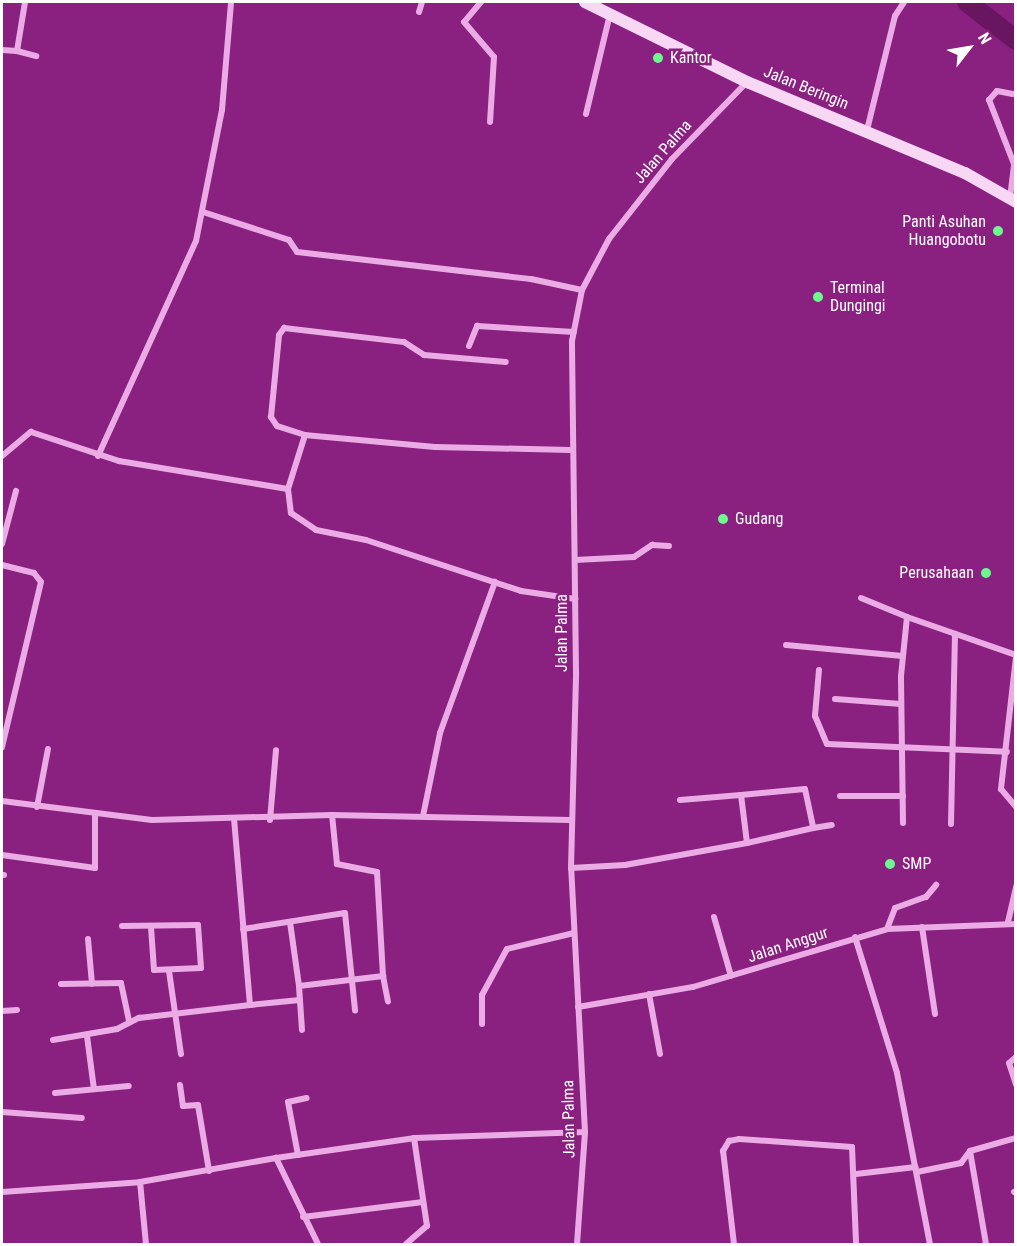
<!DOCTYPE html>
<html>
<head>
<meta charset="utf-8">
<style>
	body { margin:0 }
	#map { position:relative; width:1017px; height:1246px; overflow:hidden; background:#8a2080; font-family:"Roboto Condensed",sans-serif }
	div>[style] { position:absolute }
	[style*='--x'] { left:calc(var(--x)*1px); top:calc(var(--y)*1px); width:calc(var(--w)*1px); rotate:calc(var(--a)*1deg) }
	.river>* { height:20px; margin:-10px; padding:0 10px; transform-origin:10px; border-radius:10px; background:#691660 }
	.street>* { height:6px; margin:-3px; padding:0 3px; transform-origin:3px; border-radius:3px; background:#ebace6 }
	.secondary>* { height:12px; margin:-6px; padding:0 6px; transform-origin:6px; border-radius:6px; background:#f8d7f5 }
	.dots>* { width:16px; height:16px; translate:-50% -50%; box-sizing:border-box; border:3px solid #8a2080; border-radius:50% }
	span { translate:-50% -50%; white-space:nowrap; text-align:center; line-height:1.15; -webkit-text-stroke:5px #8a2080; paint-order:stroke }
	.poi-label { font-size:16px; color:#fff }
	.left { translate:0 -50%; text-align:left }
	.right { translate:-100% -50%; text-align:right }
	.street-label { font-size:16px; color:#fff }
	.frame { position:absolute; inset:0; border:3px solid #fff; pointer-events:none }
	.north { position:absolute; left:939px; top:18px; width:60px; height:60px; -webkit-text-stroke:4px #8a2080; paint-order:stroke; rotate:59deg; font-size:16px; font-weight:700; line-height:24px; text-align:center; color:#fff }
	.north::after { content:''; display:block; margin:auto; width:21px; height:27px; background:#fff; clip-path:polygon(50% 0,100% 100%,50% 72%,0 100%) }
</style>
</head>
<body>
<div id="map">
	<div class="river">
		<i style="--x:967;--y:2;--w:62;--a:37.8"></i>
	</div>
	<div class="street">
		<i style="--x:481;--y:2;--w:26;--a:130"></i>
		<i style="--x:464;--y:22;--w:46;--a:49.4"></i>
		<i style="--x:494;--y:57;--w:65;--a:93.5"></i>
		<i style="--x:419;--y:12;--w:10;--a:-73"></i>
		<i style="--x:2;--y:50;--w:15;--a:4"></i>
		<i style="--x:17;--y:51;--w:50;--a:-80.7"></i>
		<i style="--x:17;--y:51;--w:20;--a:15"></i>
		<i style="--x:586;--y:114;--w:103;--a:-76.5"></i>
		<i style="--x:867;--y:130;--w:117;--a:-76.2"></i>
		<i style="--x:895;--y:16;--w:17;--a:-57"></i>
		<i style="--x:1010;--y:198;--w:34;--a:-83"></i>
		<i style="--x:1014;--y:164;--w:69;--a:-111.3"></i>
		<i style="--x:989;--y:100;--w:12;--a:-48"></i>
		<i style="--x:997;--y:91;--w:16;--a:11"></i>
		<i style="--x:203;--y:212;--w:90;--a:18"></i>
		<i style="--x:289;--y:240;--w:14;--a:56"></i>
		<i style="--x:297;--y:252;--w:236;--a:6.6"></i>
		<i style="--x:531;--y:279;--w:52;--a:12.2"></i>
		<i style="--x:469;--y:346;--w:22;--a:-68"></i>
		<i style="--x:477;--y:326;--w:97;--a:3.5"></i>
		<i style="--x:305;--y:435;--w:29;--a:-162"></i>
		<i style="--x:277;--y:426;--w:11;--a:-124"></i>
		<i style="--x:271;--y:417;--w:82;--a:-84.4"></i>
		<i style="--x:279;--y:335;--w:9;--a:-54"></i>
		<i style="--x:284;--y:328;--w:121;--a:6.7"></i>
		<i style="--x:404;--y:342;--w:24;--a:33"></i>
		<i style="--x:424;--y:355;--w:82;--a:4.9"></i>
		<i style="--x:570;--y:450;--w:135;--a:-178.7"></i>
		<i style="--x:435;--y:447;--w:131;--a:-174.7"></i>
		<i style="--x:305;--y:435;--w:57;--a:107.5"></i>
		<i style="--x:288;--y:489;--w:24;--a:83"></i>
		<i style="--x:291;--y:513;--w:30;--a:34"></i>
		<i style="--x:316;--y:530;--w:51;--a:11.3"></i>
		<i style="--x:366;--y:540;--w:163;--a:18.2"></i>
		<i style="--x:521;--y:591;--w:55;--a:8.4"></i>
		<i style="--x:2;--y:456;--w:38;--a:-40"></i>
		<i style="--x:31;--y:432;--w:93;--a:18.2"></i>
		<i style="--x:119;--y:461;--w:171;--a:9.4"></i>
		<i style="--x:98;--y:456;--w:236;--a:-65.5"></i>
		<i style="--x:196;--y:241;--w:134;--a:-78.8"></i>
		<i style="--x:222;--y:110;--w:108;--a:-85.2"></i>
		<i style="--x:2;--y:544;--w:55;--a:-75.2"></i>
		<i style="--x:575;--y:560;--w:59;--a:-2.9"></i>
		<i style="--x:634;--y:557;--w:22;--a:-34"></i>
		<i style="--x:652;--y:545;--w:17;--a:3"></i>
		<i style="--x:2;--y:565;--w:33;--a:14"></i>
		<i style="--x:34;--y:573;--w:11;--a:52"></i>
		<i style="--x:41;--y:582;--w:170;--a:103.3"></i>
		<i style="--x:861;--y:598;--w:50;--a:22.4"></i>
		<i style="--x:786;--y:645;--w:117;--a:5.4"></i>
		<i style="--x:1016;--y:657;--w:133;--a:96.5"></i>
		<i style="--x:1001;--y:789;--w:23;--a:50"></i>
		<i style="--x:819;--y:670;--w:46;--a:95"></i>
		<i style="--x:815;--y:716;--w:30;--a:67"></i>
		<i style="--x:827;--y:744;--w:180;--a:2.5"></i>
		<i style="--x:835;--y:699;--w:66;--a:4.3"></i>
		<i style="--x:840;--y:796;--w:63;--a:0"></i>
		<i style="--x:680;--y:800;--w:61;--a:-4.7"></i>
		<i style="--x:2;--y:801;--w:151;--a:7.2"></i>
		<i style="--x:152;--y:820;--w:180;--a:-1.6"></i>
		<i style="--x:332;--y:815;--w:238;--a:1.2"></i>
		<i style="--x:37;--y:807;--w:59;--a:-79.3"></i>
		<i style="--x:423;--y:816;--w:85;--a:-78.4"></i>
		<i style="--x:440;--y:733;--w:161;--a:-70"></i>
		<i style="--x:270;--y:820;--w:70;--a:-85.1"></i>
		<i style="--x:903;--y:823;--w:147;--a:-90.8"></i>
		<i style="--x:901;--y:676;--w:59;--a:-84.2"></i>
		<i style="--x:907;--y:617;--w:115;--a:19.2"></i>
		<i style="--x:951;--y:824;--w:190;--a:-88.8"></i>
		<i style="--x:813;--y:828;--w:19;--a:-9"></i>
		<i style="--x:2;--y:855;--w:94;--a:8"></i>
		<i style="--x:95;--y:868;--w:52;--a:-90"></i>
		<i style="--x:571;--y:868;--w:54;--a:-3.2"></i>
		<i style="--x:625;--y:865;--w:124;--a:-10.2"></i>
		<i style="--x:747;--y:843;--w:48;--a:-97.1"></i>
		<i style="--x:741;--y:795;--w:64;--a:-5.4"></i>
		<i style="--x:805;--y:789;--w:40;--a:78"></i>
		<i style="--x:813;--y:828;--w:68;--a:167.2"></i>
		<i style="--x:2;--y:875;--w:2;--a:0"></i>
		<i style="--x:714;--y:917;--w:61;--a:73.9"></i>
		<i style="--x:290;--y:922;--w:65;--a:82"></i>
		<i style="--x:299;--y:986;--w:85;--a:-6.8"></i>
		<i style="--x:383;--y:976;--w:104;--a:-93.3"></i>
		<i style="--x:377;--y:872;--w:41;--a:-168.7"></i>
		<i style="--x:337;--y:864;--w:49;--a:-95.8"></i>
		<i style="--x:1008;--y:922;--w:37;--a:-77"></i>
		<i style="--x:122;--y:926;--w:76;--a:-0.8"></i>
		<i style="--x:198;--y:925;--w:43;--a:86"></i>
		<i style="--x:201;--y:968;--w:47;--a:177.6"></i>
		<i style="--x:154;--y:970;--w:43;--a:-94"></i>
		<i style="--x:922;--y:927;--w:88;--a:81.5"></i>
		<i style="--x:243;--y:929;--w:103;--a:-8.9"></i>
		<i style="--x:345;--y:913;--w:98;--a:84.1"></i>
		<i style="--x:887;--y:929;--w:22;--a:-69"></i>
		<i style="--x:895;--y:908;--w:33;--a:-20"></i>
		<i style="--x:926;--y:897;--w:16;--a:-50"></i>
		<i style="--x:855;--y:937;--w:142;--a:72.8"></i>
		<i style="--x:897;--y:1073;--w:174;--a:79.1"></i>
		<i style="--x:88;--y:939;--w:45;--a:84.9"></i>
		<i style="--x:169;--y:971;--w:84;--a:81.8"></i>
		<i style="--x:383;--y:976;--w:26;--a:79"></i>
		<i style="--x:61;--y:984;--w:60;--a:-1"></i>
		<i style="--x:121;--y:983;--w:38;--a:78"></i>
		<i style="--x:299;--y:986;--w:44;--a:86.1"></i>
		<i style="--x:649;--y:994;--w:61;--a:79.6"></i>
		<i style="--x:250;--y:1005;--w:50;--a:-5.7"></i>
		<i style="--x:578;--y:1007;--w:117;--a:-9.9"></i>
		<i style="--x:693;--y:987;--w:202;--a:-16.6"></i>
		<i style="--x:887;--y:929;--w:129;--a:-2.2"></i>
		<i style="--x:2;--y:1011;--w:15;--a:-4"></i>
		<i style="--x:482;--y:1024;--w:29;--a:-90"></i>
		<i style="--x:482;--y:995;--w:52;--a:-61.5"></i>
		<i style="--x:507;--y:949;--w:69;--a:-13.4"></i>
		<i style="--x:87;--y:1036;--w:53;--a:82.5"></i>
		<i style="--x:53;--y:1040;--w:65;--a:-9.8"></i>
		<i style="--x:117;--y:1029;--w:25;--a:-27"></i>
		<i style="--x:139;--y:1018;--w:112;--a:-6.7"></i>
		<i style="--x:250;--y:1005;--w:186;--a:-94.9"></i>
		<i style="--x:1016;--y:1057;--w:9;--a:139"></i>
		<i style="--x:1009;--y:1063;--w:23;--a:72"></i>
		<i style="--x:180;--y:1085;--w:21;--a:82"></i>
		<i style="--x:183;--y:1106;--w:15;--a:-4"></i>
		<i style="--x:198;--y:1105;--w:67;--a:80.5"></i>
		<i style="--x:55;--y:1093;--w:74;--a:-5.4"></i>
		<i style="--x:2;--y:1112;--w:80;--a:4.3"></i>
		<i style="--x:298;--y:1155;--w:54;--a:-100.7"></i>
		<i style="--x:288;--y:1102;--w:19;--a:-12"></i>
		<i style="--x:917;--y:1172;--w:45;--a:-11.6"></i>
		<i style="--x:961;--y:1163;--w:15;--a:-53"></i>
		<i style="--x:856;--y:1174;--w:60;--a:-6.7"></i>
		<i style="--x:2;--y:1192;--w:138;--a:-4.1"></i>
		<i style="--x:1014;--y:1192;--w:2;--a:-27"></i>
		<i style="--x:303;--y:1217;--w:121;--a:-7.1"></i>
		<i style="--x:146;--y:1244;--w:62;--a:-95.5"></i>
		<i style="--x:140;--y:1182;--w:138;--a:-10"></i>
		<i style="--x:318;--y:1244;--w:96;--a:-116"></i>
		<i style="--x:276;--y:1158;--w:139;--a:-8.2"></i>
		<i style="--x:406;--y:1244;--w:28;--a:-41"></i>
		<i style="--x:427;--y:1226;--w:89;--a:-98.4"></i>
		<i style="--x:414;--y:1138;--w:171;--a:-2"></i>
		<i style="--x:577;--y:1244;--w:112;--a:-85.9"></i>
		<i style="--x:585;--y:1132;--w:264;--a:-93"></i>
		<i style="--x:571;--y:868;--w:195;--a:-88.5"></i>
		<i style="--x:576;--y:673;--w:332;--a:-90.7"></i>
		<i style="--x:572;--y:341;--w:52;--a:-78.9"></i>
		<i style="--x:582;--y:290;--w:58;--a:-62.1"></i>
		<i style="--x:609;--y:239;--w:102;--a:-51.8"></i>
		<i style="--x:672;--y:159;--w:107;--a:-45.8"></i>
		<i style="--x:734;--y:1244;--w:94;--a:-96.7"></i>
		<i style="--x:723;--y:1151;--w:12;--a:-59"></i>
		<i style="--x:729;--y:1141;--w:10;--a:-11"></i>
		<i style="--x:739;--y:1139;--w:113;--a:4"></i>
		<i style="--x:852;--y:1147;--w:97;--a:87.6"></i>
		<i style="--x:986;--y:1244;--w:94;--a:-99.8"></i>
		<i style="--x:970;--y:1151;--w:48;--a:-15.8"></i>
	</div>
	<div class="secondary">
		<i style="--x:585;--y:2;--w:181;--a:26.3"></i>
		<i style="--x:747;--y:82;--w:236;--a:22.7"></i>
		<i style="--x:965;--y:173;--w:59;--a:29.6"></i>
	</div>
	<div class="dots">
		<i style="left:658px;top:58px;background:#6cf98e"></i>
		<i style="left:998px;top:231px;background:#6cf98e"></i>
		<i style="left:818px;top:297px;background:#6cf98e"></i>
		<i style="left:723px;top:519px;background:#6cf98e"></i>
		<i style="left:986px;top:573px;background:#6cf98e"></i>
		<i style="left:890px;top:864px;background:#6cf98e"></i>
	</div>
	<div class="poi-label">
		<span class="left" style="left:670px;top:58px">Kantor</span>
		<span class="right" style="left:986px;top:231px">Panti Asuhan<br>Huangobotu</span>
		<span class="left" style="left:830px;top:297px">Terminal<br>Dungingi</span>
		<span class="left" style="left:735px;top:519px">Gudang</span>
		<span class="right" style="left:974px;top:573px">Perusahaan</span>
		<span class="left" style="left:902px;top:864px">SMP</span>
	</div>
	<div class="street-label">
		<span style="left:806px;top:88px;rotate:22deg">Jalan Beringin</span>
		<span style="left:663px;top:152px;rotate:-49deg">Jalan Palma</span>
		<span style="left:562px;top:633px;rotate:-90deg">Jalan Palma</span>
		<span style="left:788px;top:945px;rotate:-18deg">Jalan Anggur</span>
		<span style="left:569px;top:1119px;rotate:-91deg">Jalan Palma</span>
	</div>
	<div class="frame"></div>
	<div class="north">N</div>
</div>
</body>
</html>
